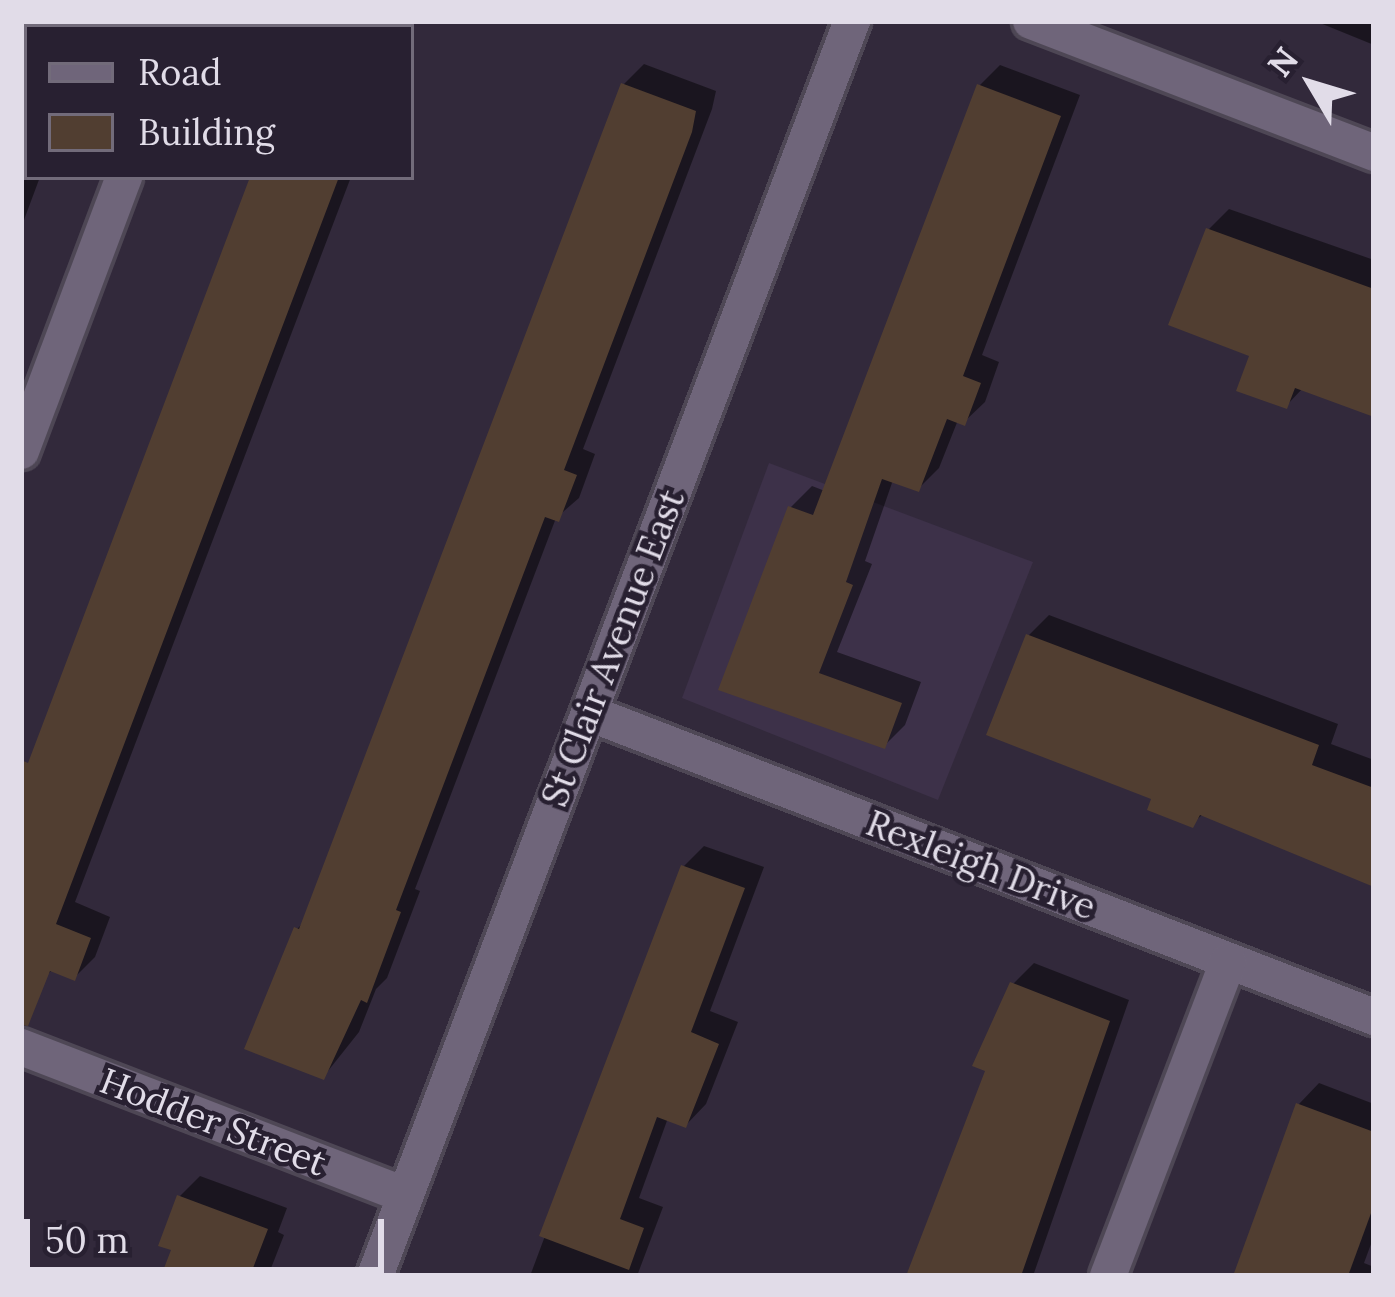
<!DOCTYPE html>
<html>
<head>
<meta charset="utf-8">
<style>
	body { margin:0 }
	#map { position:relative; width:1395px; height:1297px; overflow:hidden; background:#32293b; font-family:Lora,serif }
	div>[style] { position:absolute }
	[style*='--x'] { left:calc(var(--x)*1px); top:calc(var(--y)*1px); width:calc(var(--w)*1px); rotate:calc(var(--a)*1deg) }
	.built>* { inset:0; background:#3d3149 }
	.shadow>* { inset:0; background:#0007 }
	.building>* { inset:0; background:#513e31 }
	.roads { filter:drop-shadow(3px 0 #4e4755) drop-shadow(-3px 0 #4e4755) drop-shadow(0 3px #4e4755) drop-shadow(0 -3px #4e4755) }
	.minor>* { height:36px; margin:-18px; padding:0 18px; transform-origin:18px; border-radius:18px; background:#6f657a }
	.secondary>* { height:36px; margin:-18px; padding:0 18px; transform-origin:18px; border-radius:18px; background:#6f657a }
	span { translate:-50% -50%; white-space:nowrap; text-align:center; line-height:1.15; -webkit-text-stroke:9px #282031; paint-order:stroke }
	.street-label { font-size:36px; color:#e1dce8 }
	.frame { position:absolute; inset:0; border:24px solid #e1dce8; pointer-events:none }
	.legend { position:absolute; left:24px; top:24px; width:390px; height:156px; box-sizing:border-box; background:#282031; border:3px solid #726b7a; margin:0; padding:15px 21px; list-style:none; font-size:36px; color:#e1dce8 }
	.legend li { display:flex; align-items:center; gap:24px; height:60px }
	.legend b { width:60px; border:3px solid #726b7a }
	.north { position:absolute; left:1251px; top:24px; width:120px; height:120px; -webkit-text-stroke:9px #282031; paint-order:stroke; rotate:308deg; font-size:33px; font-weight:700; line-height:48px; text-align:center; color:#e1dce8 }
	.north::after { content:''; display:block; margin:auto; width:42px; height:54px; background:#e1dce8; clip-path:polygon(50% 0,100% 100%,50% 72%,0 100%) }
	.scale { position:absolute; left:24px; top:1219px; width:360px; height:54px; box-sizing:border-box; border:6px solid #e1dce8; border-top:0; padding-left:15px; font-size:36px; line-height:42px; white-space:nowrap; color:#e1dce8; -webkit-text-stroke:9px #282031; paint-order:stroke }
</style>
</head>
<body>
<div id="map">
	<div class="built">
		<i style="clip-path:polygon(769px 463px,1033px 562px,938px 800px,682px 698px)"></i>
	</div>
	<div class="shadow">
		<i style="clip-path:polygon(21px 21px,101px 21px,98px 27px,27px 27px,27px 177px,40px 177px,21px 228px)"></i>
		<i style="clip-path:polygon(316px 21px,411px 21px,408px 27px,314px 27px)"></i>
		<i style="clip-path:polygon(1315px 21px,1374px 21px,1374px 45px)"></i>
		<i style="clip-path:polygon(644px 64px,716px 91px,712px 109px,583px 449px,595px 454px,579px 498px,556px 518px,415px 889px,420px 891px,387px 978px,376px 989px,359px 1032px,324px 1076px,297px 929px,306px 920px,623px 85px)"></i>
		<i style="clip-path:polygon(1000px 65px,1080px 95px,982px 355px,999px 362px,985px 402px,964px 422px,958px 420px,939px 468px,918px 489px,893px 480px,865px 561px,872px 564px,837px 652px,921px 682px,905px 725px,884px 746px,722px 688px,791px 507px,812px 486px,825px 491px,979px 86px)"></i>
		<i style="clip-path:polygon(256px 177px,351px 177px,75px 902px,110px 917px,95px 957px,74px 978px,53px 969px,46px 976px,21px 966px,21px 787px)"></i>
		<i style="clip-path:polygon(1229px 209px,1374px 260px,1374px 415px,1303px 388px,1286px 406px,1253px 354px,1208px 230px)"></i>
		<i style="clip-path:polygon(1049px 615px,1338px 724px,1331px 744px,1374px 760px,1374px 882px,1202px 815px,1192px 824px,1155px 797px,1028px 636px)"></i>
		<i style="clip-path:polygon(704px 846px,764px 867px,710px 1011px,738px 1022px,706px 1104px,686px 1125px,668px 1118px,639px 1198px,663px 1207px,637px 1276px,530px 1276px,683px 867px)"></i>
		<i style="clip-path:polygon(1034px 963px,1129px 1000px,1033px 1276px,909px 1276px,988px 1070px,1013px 984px)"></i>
		<i style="clip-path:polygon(1319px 1083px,1374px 1104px,1374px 1236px,1364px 1263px,1374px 1267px,1374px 1276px,1235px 1276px,1299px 1104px)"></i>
		<i style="clip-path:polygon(200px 1176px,287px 1208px,278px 1232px,284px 1235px,268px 1276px,164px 1276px,175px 1249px,179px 1197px)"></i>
	</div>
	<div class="building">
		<i style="clip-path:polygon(621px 83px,696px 111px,692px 132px,564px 470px,577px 475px,559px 522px,545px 517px,396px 910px,401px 912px,367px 1003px,361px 1000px,324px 1080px,244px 1049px,294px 927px,299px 929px)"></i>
		<i style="clip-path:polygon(977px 84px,1061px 116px,963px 376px,981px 383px,965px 426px,947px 419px,919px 492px,882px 479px,846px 582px,853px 585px,819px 673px,902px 703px,885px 749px,718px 690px,788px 506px,813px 515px)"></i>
		<i style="clip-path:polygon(250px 177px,339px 177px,56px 924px,91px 938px,75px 981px,50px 971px,28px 1026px,21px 1025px,21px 760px,28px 763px)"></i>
		<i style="clip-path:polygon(1206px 228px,1374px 289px,1374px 417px,1295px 388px,1287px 409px,1236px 391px,1249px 356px,1168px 325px)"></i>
		<i style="clip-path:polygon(1026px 634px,1319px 745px,1312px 765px,1374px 788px,1374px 887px,1200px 815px,1193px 828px,1147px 810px,1151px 799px,986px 735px)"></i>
		<i style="clip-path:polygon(681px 865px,745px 888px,691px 1032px,719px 1044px,686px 1128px,657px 1117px,620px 1219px,644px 1228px,629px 1270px,539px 1236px)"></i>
		<i style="clip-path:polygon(1010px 982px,1110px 1021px,1021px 1276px,906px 1276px,985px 1071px,972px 1066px)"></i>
		<i style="clip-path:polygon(1296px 1103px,1374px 1132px,1374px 1205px,1348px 1276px,1233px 1276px)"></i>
		<i style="clip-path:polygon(177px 1195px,268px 1229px,250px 1276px,161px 1276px,171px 1250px,158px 1246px)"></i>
	</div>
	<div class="roads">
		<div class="minor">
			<i style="--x:1031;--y:21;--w:368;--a:21"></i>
			<i style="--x:180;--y:27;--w:7;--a:-63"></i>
			<i style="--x:21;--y:451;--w:293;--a:-69.4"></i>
			<i style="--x:589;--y:713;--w:842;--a:21.17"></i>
			<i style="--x:21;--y:1047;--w:412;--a:21.1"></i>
			<i style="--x:1108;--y:1276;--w:337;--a:-69.1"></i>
		</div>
		<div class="secondary">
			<i style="--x:375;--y:1276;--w:1343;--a:-69.19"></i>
		</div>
	</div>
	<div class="street-label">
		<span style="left:613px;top:648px;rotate:-69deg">St Clair Avenue East</span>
		<span style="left:981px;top:865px;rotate:21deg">Rexleigh Drive</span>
		<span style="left:213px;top:1122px;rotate:21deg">Hodder Street</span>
	</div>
	<div class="frame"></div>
	<ul class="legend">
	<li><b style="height:15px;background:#6f657a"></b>Road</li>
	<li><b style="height:33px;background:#513e31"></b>Building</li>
	</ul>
	<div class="north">N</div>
	<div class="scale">50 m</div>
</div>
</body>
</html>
